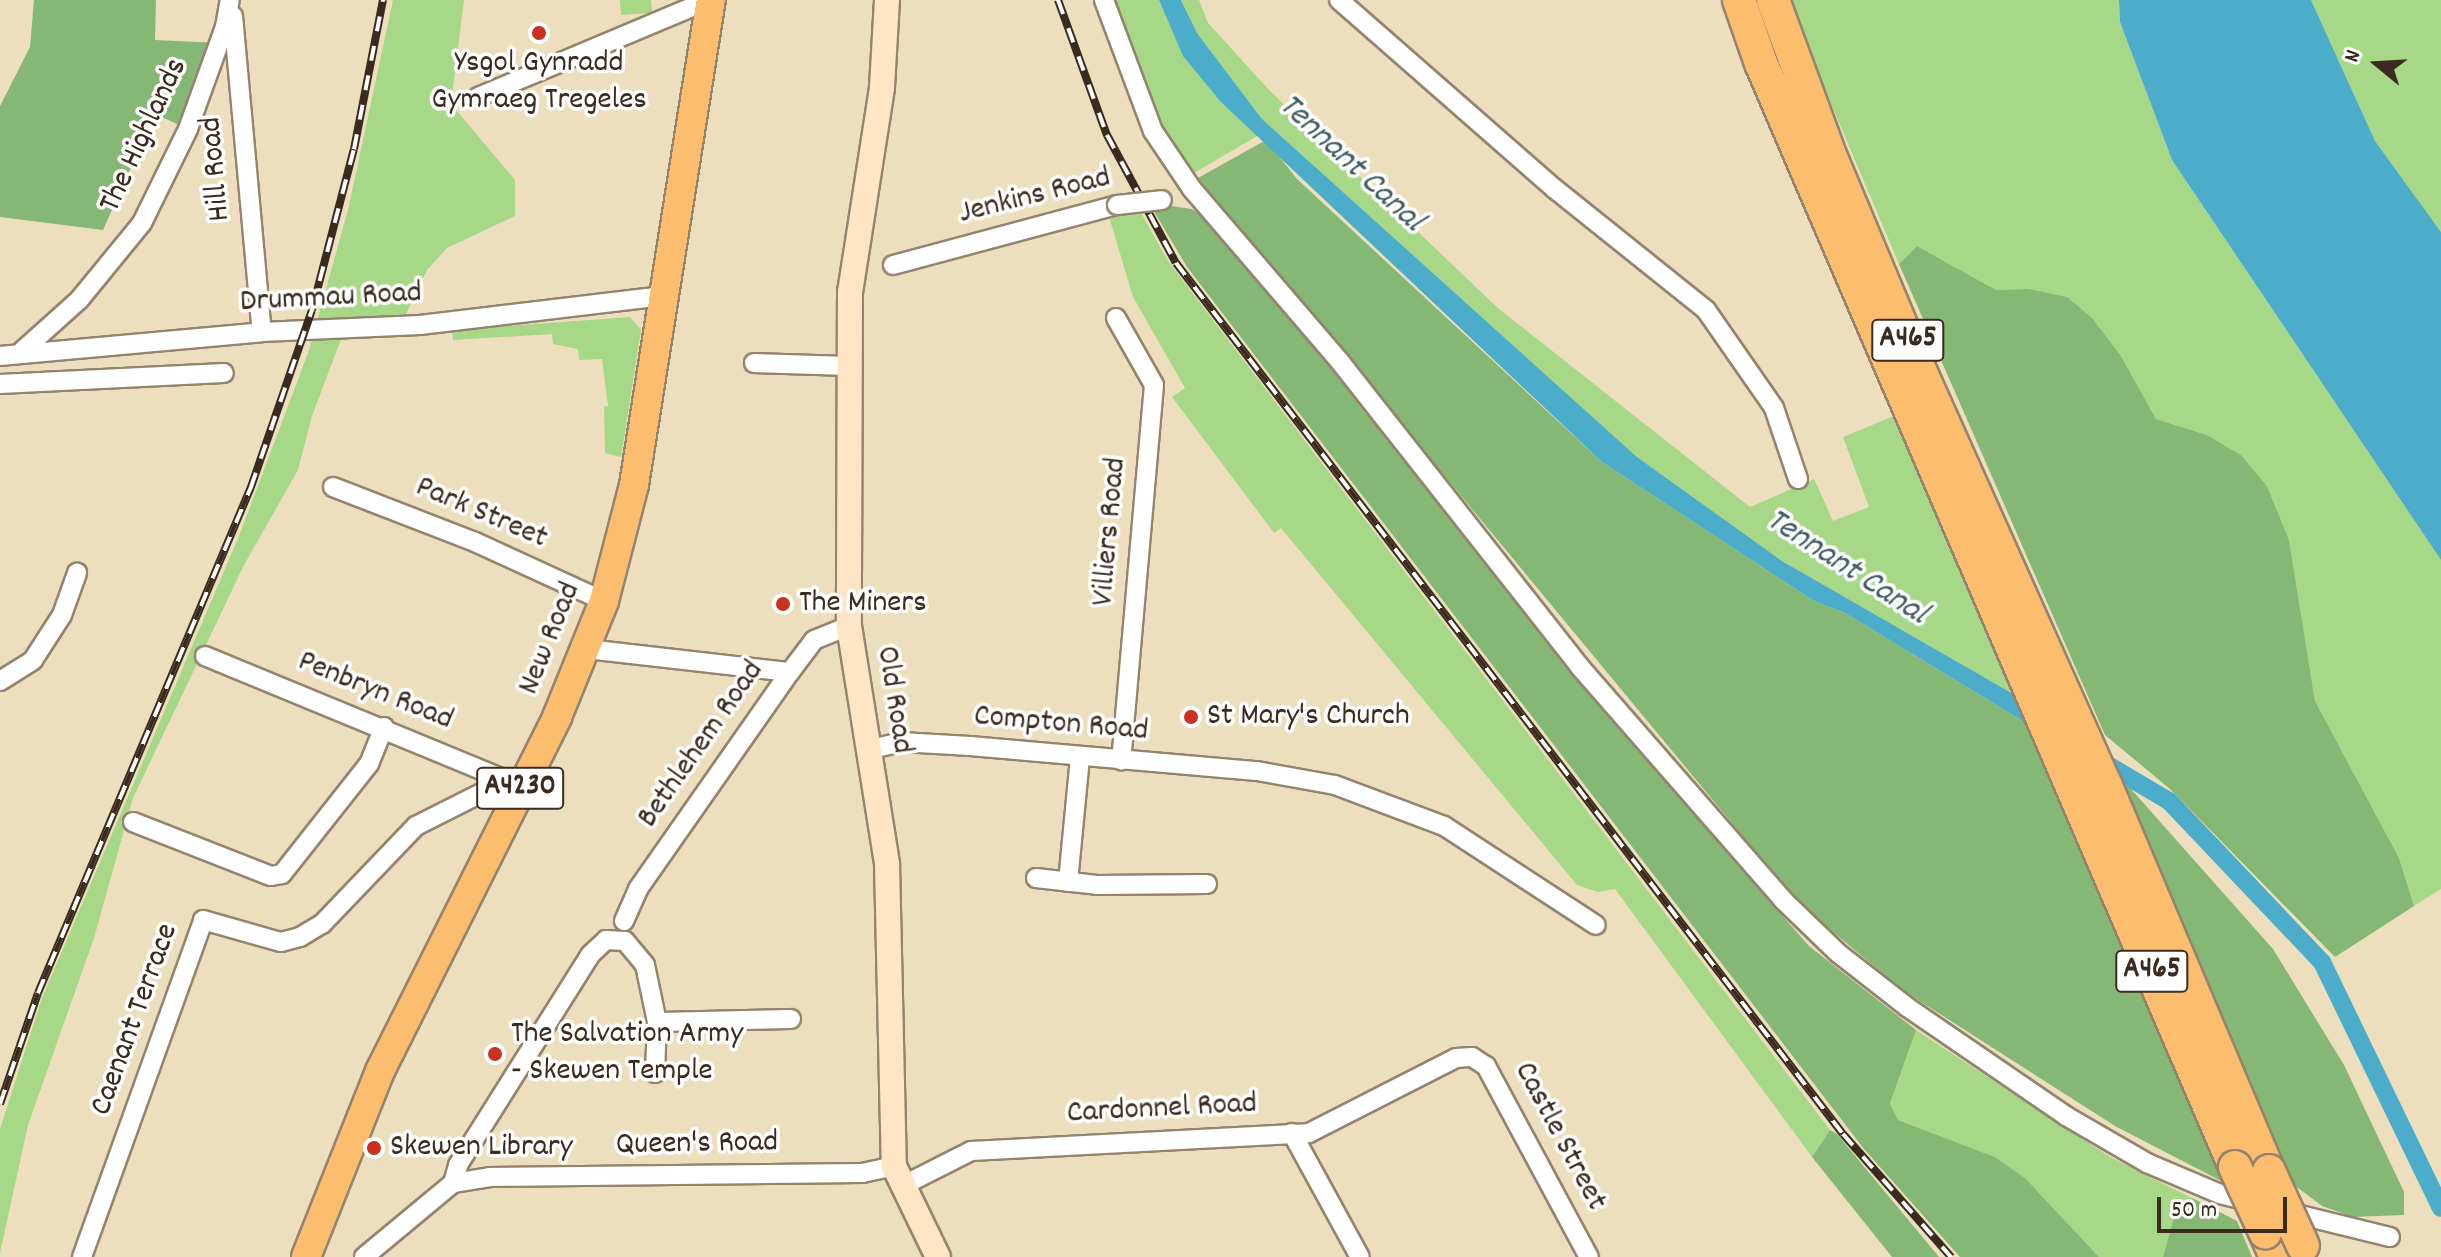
<!DOCTYPE html>
<html>
<head>
<meta charset="utf-8">
<style>
	body { margin:0 }
	#map { position:relative; width:2441px; height:1257px; overflow:hidden; background:#eddfbd; font-family:Dekko,sans-serif }
	div>[style] { position:absolute }
	[style*='--x'] { left:calc(var(--x)*1px); top:calc(var(--y)*1px); width:calc(var(--w)*1px); rotate:calc(var(--a)*1deg) }
	.green>* { inset:0; background:#a7d887 }
	.forest>* { inset:0; background:#85b874 }
	.water>* { inset:0; background:#4badca }
	.canal>* { height:18px; margin:-9px; padding:0 9px; transform-origin:9px; border-radius:9px; background:#4badca }
	.roads { filter:drop-shadow(2px 0 #94846e) drop-shadow(-2px 0 #94846e) drop-shadow(0 2px #94846e) drop-shadow(0 -2px #94846e) }
	.street>* { height:18px; margin:-9px; padding:0 9px; transform-origin:9px; border-radius:9px; background:#fff }
	.secondary>* { height:24px; margin:-12px; padding:0 12px; transform-origin:12px; border-radius:12px; background:#fee5c5 }
	.primary>* { height:28px; margin:-14px; padding:0 14px; transform-origin:14px; border-radius:14px; background:#fcbd6f }
	.highway>* { height:32px; margin:-16px; padding:0 16px; transform-origin:16px; border-radius:16px; background:#fcbd6f }
	.rail>* { height:8px; margin-top:-4px; transform-origin:0; background:repeating-linear-gradient(90deg,#fff 0 15px,#3b2a1e 0 30px); box-sizing:border-box; border-block:2px solid #3b2a1e }
	.bridges { filter:drop-shadow(2px 0 #94846e) drop-shadow(-2px 0 #94846e) drop-shadow(0 2px #94846e) drop-shadow(0 -2px #94846e) }
	.street-bridge>* { height:18px; margin:-9px; padding:0 9px; transform-origin:9px; border-radius:9px; background:#fff }
	.highway-bridge>* { height:32px; margin:-16px; padding:0 16px; transform-origin:16px; border-radius:16px; background:#fcbd6f }
	.dots>* { width:22px; height:22px; translate:-50% -50%; box-sizing:border-box; border:4px solid #fff; border-radius:50% }
	span { translate:-50% -50%; white-space:nowrap; text-align:center; line-height:1.15; -webkit-text-stroke:7px #fff; paint-order:stroke }
	.shield-label span { padding:2px 6px; background:#fff; border:2px solid; border-radius:6px; -webkit-text-stroke-width:0 }
	.shield-label { font-size:30px; color:#3b2a1e; font-weight:700 }
	.poi-label { font-size:32px; color:#3b2a1e }
	.left { translate:0 -50%; text-align:left }
	.street-label { font-size:32px; color:#3b2a1e }
	.water-label { font-size:34px; color:#415e63; font-style:italic }
	.north { position:absolute; left:2337px; top:24px; width:80px; height:80px; -webkit-text-stroke:6px #fff; paint-order:stroke; rotate:288deg; font-size:22px; font-weight:700; line-height:32px; text-align:center; color:#3b2a1e }
	.north::after { content:''; display:block; margin:auto; width:28px; height:36px; background:#3b2a1e; clip-path:polygon(50% 0,100% 100%,50% 72%,0 100%) }
	.scale { position:absolute; left:2157px; top:1197px; width:130px; height:36px; box-sizing:border-box; border:4px solid #3b2a1e; border-top:0; padding-left:10px; font-size:24px; line-height:28px; white-space:nowrap; color:#3b2a1e; -webkit-text-stroke:6px #fff; paint-order:stroke }
</style>
</head>
<body>
<div id="map">
	<div class="green">
		<i style="clip-path:polygon(393px 0,464px 0,451px 104px,515px 180px,515px 216px,447px 248px,427px 270px,406px 314px,349px 318px,312px 416px,298px 470px,244px 565px,133px 798px,94px 938px,28px 1125px,0 1253px,0 1129px,42px 998px,239px 536px,308px 353px,348px 210px)"></i>
		<i style="clip-path:polygon(620px 0,651px 0,652px 13px,621px 15px)"></i>
		<i style="clip-path:polygon(1112px 0,1159px 0,1184px 56px,1220px 101px,1259px 135px,1194px 173px,1168px 137px)"></i>
		<i style="clip-path:polygon(1181px 0,1199px 0,1208px 23px,1270px 91px,1499px 309px,1750px 507px,1814px 479px,1833px 521px,1869px 507px,1843px 437px,1901px 413px,2015px 695px,1782px 561px,1637px 457px,1262px 119px,1197px 33px)"></i>
		<i style="clip-path:polygon(1787px 0,2119px 0,2120px 22px,2172px 160px,2441px 560px,2441px 889px,2414px 906px,2399px 858px,2315px 701px,2289px 540px,2267px 486px,2241px 455px,2207px 435px,2156px 419px,2121px 356px,2028px 289px,1996px 290px,1917px 246px,1899px 264px)"></i>
		<i style="clip-path:polygon(2311px 0,2441px 0,2441px 232px,2375px 141px)"></i>
		<i style="clip-path:polygon(1140px 211px,1168px 261px,1830px 1130px,1812px 1157px,1615px 889px,1598px 892px,1577px 885px,1281px 528px,1274px 533px,1172px 397px,1185px 388px,1133px 297px,1110px 220px,1118px 213px)"></i>
		<i style="clip-path:polygon(630px 317px,641px 330px,621px 457px,605px 453px,604px 406px,608px 406px,602px 359px,579px 360px,578px 349px,553px 344px,552px 334px,453px 340px,452px 330px)"></i>
		<i style="clip-path:polygon(1916px 1030px,2110px 1157px,2192px 1198px,2176px 1210px,2163px 1257px,2099px 1257px,2025px 1178px,1995px 1157px,1898px 1120px,1890px 1105px)"></i>
	</div>
	<div class="forest">
		<i style="clip-path:polygon(34px 0,156px 0,155px 40px,219px 43px,188px 129px,155px 114px,103px 230px,0 217px,0 106px,30px 47px)"></i>
		<i style="clip-path:polygon(1266px 140px,1297px 179px,1602px 462px,1814px 601px,1845px 613px,2026px 723px,2031px 737px,2039px 739px,2229px 1185px,2115px 1126px,1904px 991px,1798px 903px,1198px 178px)"></i>
		<i style="clip-path:polygon(1171px 206px,1192px 209px,1214px 225px,1702px 824px,1809px 946px,1916px 1030px,1890px 1104px,1898px 1120px,1995px 1157px,2025px 1178px,2099px 1257px,1960px 1257px,1864px 1149px,1187px 267px,1152px 208px)"></i>
		<i style="clip-path:polygon(1917px 246px,1996px 290px,2028px 289px,2067px 297px,2092px 318px,2121px 356px,2156px 419px,2207px 435px,2241px 455px,2267px 486px,2289px 540px,2315px 701px,2399px 858px,2414px 906px,2335px 957px,2170px 789px,2105px 735px,1899px 264px)"></i>
		<i style="clip-path:polygon(2123px 780px,2273px 949px,2344px 1065px,2404px 1192px,2404px 1215px,2353px 1217px,2322px 1206px,2290px 1182px)"></i>
		<i style="clip-path:polygon(1830px 1130px,1837px 1134px,1939px 1257px,1892px 1257px,1812px 1157px)"></i>
		<i style="clip-path:polygon(2192px 1198px,2237px 1221px,2252px 1257px,2163px 1257px,2176px 1210px)"></i>
	</div>
	<div class="water">
		<i style="clip-path:polygon(1159px 0,1181px 0,1197px 33px,1262px 119px,1637px 457px,1782px 561px,2015px 695px,2026px 723px,1845px 613px,1814px 601px,1602px 462px,1220px 101px,1183px 56px)"></i>
		<i style="clip-path:polygon(2119px 0,2311px 0,2375px 141px,2441px 232px,2441px 560px,2172px 160px,2120px 22px)"></i>
	</div>
	<div class="canal">
		<i style="--x:2096;--y:758;--w:85;--a:30.5"></i>
		<i style="--x:2169;--y:801;--w:222;--a:46.5"></i>
		<i style="--x:2322;--y:962;--w:273;--a:64.2"></i>
	</div>
	<div class="roads">
		<div class="street">
			<i style="--x:1104;--y:0;--w:140;--a:69.5"></i>
			<i style="--x:1153;--y:131;--w:70;--a:56.1"></i>
			<i style="--x:1192;--y:189;--w:229;--a:49.4"></i>
			<i style="--x:1341;--y:363;--w:387;--a:51.8"></i>
			<i style="--x:1580;--y:667;--w:309;--a:48.9"></i>
			<i style="--x:1783;--y:900;--w:76;--a:43.9"></i>
			<i style="--x:1838;--y:953;--w:88;--a:38"></i>
			<i style="--x:1907;--y:1007;--w:193;--a:34.4"></i>
			<i style="--x:2066;--y:1116;--w:94;--a:30.1"></i>
			<i style="--x:2147;--y:1163;--w:79;--a:23"></i>
			<i style="--x:2220;--y:1194;--w:36;--a:14"></i>
			<i style="--x:1339;--y:0;--w:287;--a:41.2"></i>
			<i style="--x:1555;--y:189;--w:193;--a:38.7"></i>
			<i style="--x:1706;--y:310;--w:119;--a:55.2"></i>
			<i style="--x:1774;--y:408;--w:75;--a:71.3"></i>
			<i style="--x:233;--y:16;--w:317;--a:84.8"></i>
			<i style="--x:478;--y:97;--w:251;--a:-22.8"></i>
			<i style="--x:893;--y:265;--w:232;--a:-15"></i>
			<i style="--x:1116;--y:318;--w:77;--a:60.4"></i>
			<i style="--x:1154;--y:385;--w:377;--a:95"></i>
			<i style="--x:21;--y:352;--w:78;--a:-41.9"></i>
			<i style="--x:79;--y:300;--w:99;--a:-50.7"></i>
			<i style="--x:142;--y:223;--w:105;--a:-63.9"></i>
			<i style="--x:188;--y:129;--w:109;--a:-70.1"></i>
			<i style="--x:225;--y:27;--w:27;--a:-80"></i>
			<i style="--x:0;--y:356;--w:263;--a:-5.2"></i>
			<i style="--x:262;--y:332;--w:158;--a:-2.5"></i>
			<i style="--x:420;--y:325;--w:247;--a:-6.8"></i>
			<i style="--x:754;--y:363;--w:93;--a:1.8"></i>
			<i style="--x:0;--y:384;--w:224;--a:-2.8"></i>
			<i style="--x:333;--y:487;--w:152;--a:21.2"></i>
			<i style="--x:475;--y:542;--w:142;--a:24.6"></i>
			<i style="--x:587;--y:649;--w:204;--a:6.5"></i>
			<i style="--x:205;--y:656;--w:335;--a:22.4"></i>
			<i style="--x:0;--y:681;--w:39;--a:-32"></i>
			<i style="--x:33;--y:660;--w:54;--a:-57.2"></i>
			<i style="--x:62;--y:615;--w:45;--a:-70.3"></i>
			<i style="--x:867;--y:750;--w:35;--a:-13"></i>
			<i style="--x:901;--y:742;--w:69;--a:3.3"></i>
			<i style="--x:970;--y:746;--w:288;--a:5"></i>
			<i style="--x:1257;--y:771;--w:79;--a:10.2"></i>
			<i style="--x:1335;--y:785;--w:116;--a:20.6"></i>
			<i style="--x:1444;--y:826;--w:181;--a:33.1"></i>
			<i style="--x:133;--y:822;--w:148;--a:21.4"></i>
			<i style="--x:271;--y:876;--w:11;--a:-10"></i>
			<i style="--x:282;--y:874;--w:140;--a:-51.7"></i>
			<i style="--x:369;--y:764;--w:40;--a:-68"></i>
			<i style="--x:1036;--y:878;--w:61;--a:6.5"></i>
			<i style="--x:1097;--y:885;--w:110;--a:-0.5"></i>
			<i style="--x:1068;--y:882;--w:125;--a:-84.5"></i>
			<i style="--x:624;--y:921;--w:35;--a:-66"></i>
			<i style="--x:638;--y:889;--w:265;--a:-55"></i>
			<i style="--x:790;--y:672;--w:40;--a:-53"></i>
			<i style="--x:814;--y:640;--w:38;--a:-22"></i>
			<i style="--x:655;--y:1073;--w:51;--a:-87.8"></i>
			<i style="--x:1292;--y:1133;--w:141;--a:61.3"></i>
			<i style="--x:453;--y:1183;--w:36;--a:-9"></i>
			<i style="--x:489;--y:1177;--w:373;--a:-0.6"></i>
			<i style="--x:862;--y:1173;--w:33;--a:-12"></i>
			<i style="--x:902;--y:1186;--w:77;--a:-26.9"></i>
			<i style="--x:971;--y:1151;--w:338;--a:-3"></i>
			<i style="--x:1309;--y:1133;--w:165;--a:-27"></i>
			<i style="--x:1456;--y:1058;--w:16;--a:-4"></i>
			<i style="--x:1472;--y:1057;--w:17;--a:33"></i>
			<i style="--x:1486;--y:1066;--w:217;--a:61.7"></i>
			<i style="--x:2284;--y:1211;--w:109;--a:13.8"></i>
			<i style="--x:82;--y:1257;--w:358;--a:-70.2"></i>
			<i style="--x:203;--y:920;--w:81;--a:15.8"></i>
			<i style="--x:281;--y:942;--w:20;--a:-15"></i>
			<i style="--x:300;--y:937;--w:26;--a:-31"></i>
			<i style="--x:322;--y:924;--w:136;--a:-46.2"></i>
			<i style="--x:416;--y:826;--w:102;--a:-26.8"></i>
			<i style="--x:364;--y:1257;--w:116;--a:-39.7"></i>
			<i style="--x:453;--y:1183;--w:19;--a:-74"></i>
			<i style="--x:458;--y:1165;--w:248;--a:-57.8"></i>
			<i style="--x:590;--y:955;--w:22;--a:-43"></i>
			<i style="--x:606;--y:940;--w:19;--a:3"></i>
			<i style="--x:625;--y:941;--w:31;--a:50"></i>
			<i style="--x:645;--y:965;--w:58;--a:78.1"></i>
			<i style="--x:657;--y:1022;--w:134;--a:-1.3"></i>
		</div>
		<div class="secondary">
			<i style="--x:887;--y:0;--w:88;--a:93.3"></i>
			<i style="--x:882;--y:88;--w:206;--a:98.9"></i>
			<i style="--x:850;--y:292;--w:334;--a:90.2"></i>
			<i style="--x:849;--y:626;--w:241;--a:80.9"></i>
			<i style="--x:887;--y:864;--w:302;--a:88.7"></i>
			<i style="--x:894;--y:1166;--w:101;--a:64.2"></i>
		</div>
		<div class="primary">
			<i style="--x:306;--y:1257;--w:200;--a:-68.3"></i>
			<i style="--x:380;--y:1071;--w:396;--a:-63.4"></i>
			<i style="--x:557;--y:717;--w:125;--a:-67.9"></i>
			<i style="--x:604;--y:601;--w:120;--a:-75.5"></i>
			<i style="--x:634;--y:485;--w:491;--a:-81"></i>
		</div>
		<div class="highway">
			<i style="--x:1739;--y:0;--w:67;--a:70.8"></i>
			<i style="--x:1761;--y:63;--w:1201;--a:66.76"></i>
			<i style="--x:1773;--y:0;--w:171;--a:69.8"></i>
			<i style="--x:1832;--y:160;--w:233;--a:67.3"></i>
			<i style="--x:1922;--y:375;--w:450;--a:65.9"></i>
			<i style="--x:2106;--y:786;--w:418;--a:67.1"></i>
			<i style="--x:2265;--y:1232;--w:27;--a:66"></i>
		</div>
	</div>
	<div class="rail">
		<i style="--x:1058;--y:0;--w:144;--a:70.1"></i>
		<i style="--x:1107;--y:135;--w:145;--a:61.7"></i>
		<i style="--x:1176;--y:263;--w:1097;--a:52.56"></i>
		<i style="--x:1843;--y:1134;--w:164;--a:48.7"></i>
		<i style="--x:0;--y:1104;--w:117;--a:-71.1"></i>
		<i style="--x:38;--y:993;--w:549;--a:-67.17"></i>
		<i style="--x:251;--y:487;--w:187;--a:-71"></i>
		<i style="--x:312;--y:310;--w:166;--a:-75.4"></i>
		<i style="--x:354;--y:149;--w:152;--a:-79"></i>
	</div>
	<div class="bridges">
		<div class="street-bridge">
			<i style="--x:1117;--y:205;--w:45;--a:-6.3"></i>
		</div>
		<div class="highway-bridge">
			<i style="--x:2235;--y:1167;--w:72;--a:65.2"></i>
			<i style="--x:2269;--y:1171;--w:82;--a:65.6"></i>
		</div>
	</div>
	<div class="dots">
		<i style="left:539px;top:33px;background:#c8321e"></i>
		<i style="left:783px;top:604px;background:#c8321e"></i>
		<i style="left:1191px;top:717px;background:#c8321e"></i>
		<i style="left:495px;top:1054px;background:#c8321e"></i>
		<i style="left:374px;top:1148px;background:#c8321e"></i>
	</div>
	<div class="shield-label">
		<span style="left:1908px;top:340px">A465</span>
		<span style="left:520px;top:788px">A4230</span>
		<span style="left:2152px;top:971px">A465</span>
	</div>
	<div class="poi-label">
		<span style="left:539px;top:83px">Ysgol Gynradd<br>Gymraeg Tregeles</span>
		<span class="left" style="left:799px;top:604px">The Miners</span>
		<span class="left" style="left:1207px;top:717px">St Mary's Church</span>
		<span class="left" style="left:511px;top:1054px">The Salvation Army<br>- Skewen Temple</span>
		<span class="left" style="left:390px;top:1148px">Skewen Library</span>
	</div>
	<div class="street-label">
		<span style="left:145px;top:136px;rotate:-65deg">The Highlands</span>
		<span style="left:217px;top:169px;rotate:-95deg">Hill Road</span>
		<span style="left:1035px;top:197px;rotate:-14deg">Jenkins Road</span>
		<span style="left:331px;top:299px;rotate:-3deg">Drummau Road</span>
		<span style="left:481px;top:514px;rotate:23deg">Park Street</span>
		<span style="left:1111px;top:532px;rotate:-85deg">Villiers Road</span>
		<span style="left:551px;top:639px;rotate:-68deg">New Road</span>
		<span style="left:375px;top:692px;rotate:22deg">Penbryn Road</span>
		<span style="left:893px;top:700px;rotate:81deg">Old Road</span>
		<span style="left:1061px;top:725px;rotate:5deg">Compton Road</span>
		<span style="left:702px;top:745px;rotate:-55deg">Bethlehem Road</span>
		<span style="left:136px;top:1020px;rotate:-70deg">Caenant Terrace</span>
		<span style="left:1162px;top:1110px;rotate:-3deg">Cardonnel Road</span>
		<span style="left:1559px;top:1137px;rotate:62deg">Castle Street</span>
		<span style="left:697px;top:1145px;rotate:-1deg">Queen's Road</span>
	</div>
	<div class="water-label">
		<span style="left:1350px;top:164px;rotate:43deg">Tennant Canal</span>
		<span style="left:1846px;top:568px;rotate:33deg">Tennant Canal</span>
	</div>
	<div class="north">N</div>
	<div class="scale">50 m</div>
</div>
</body>
</html>
